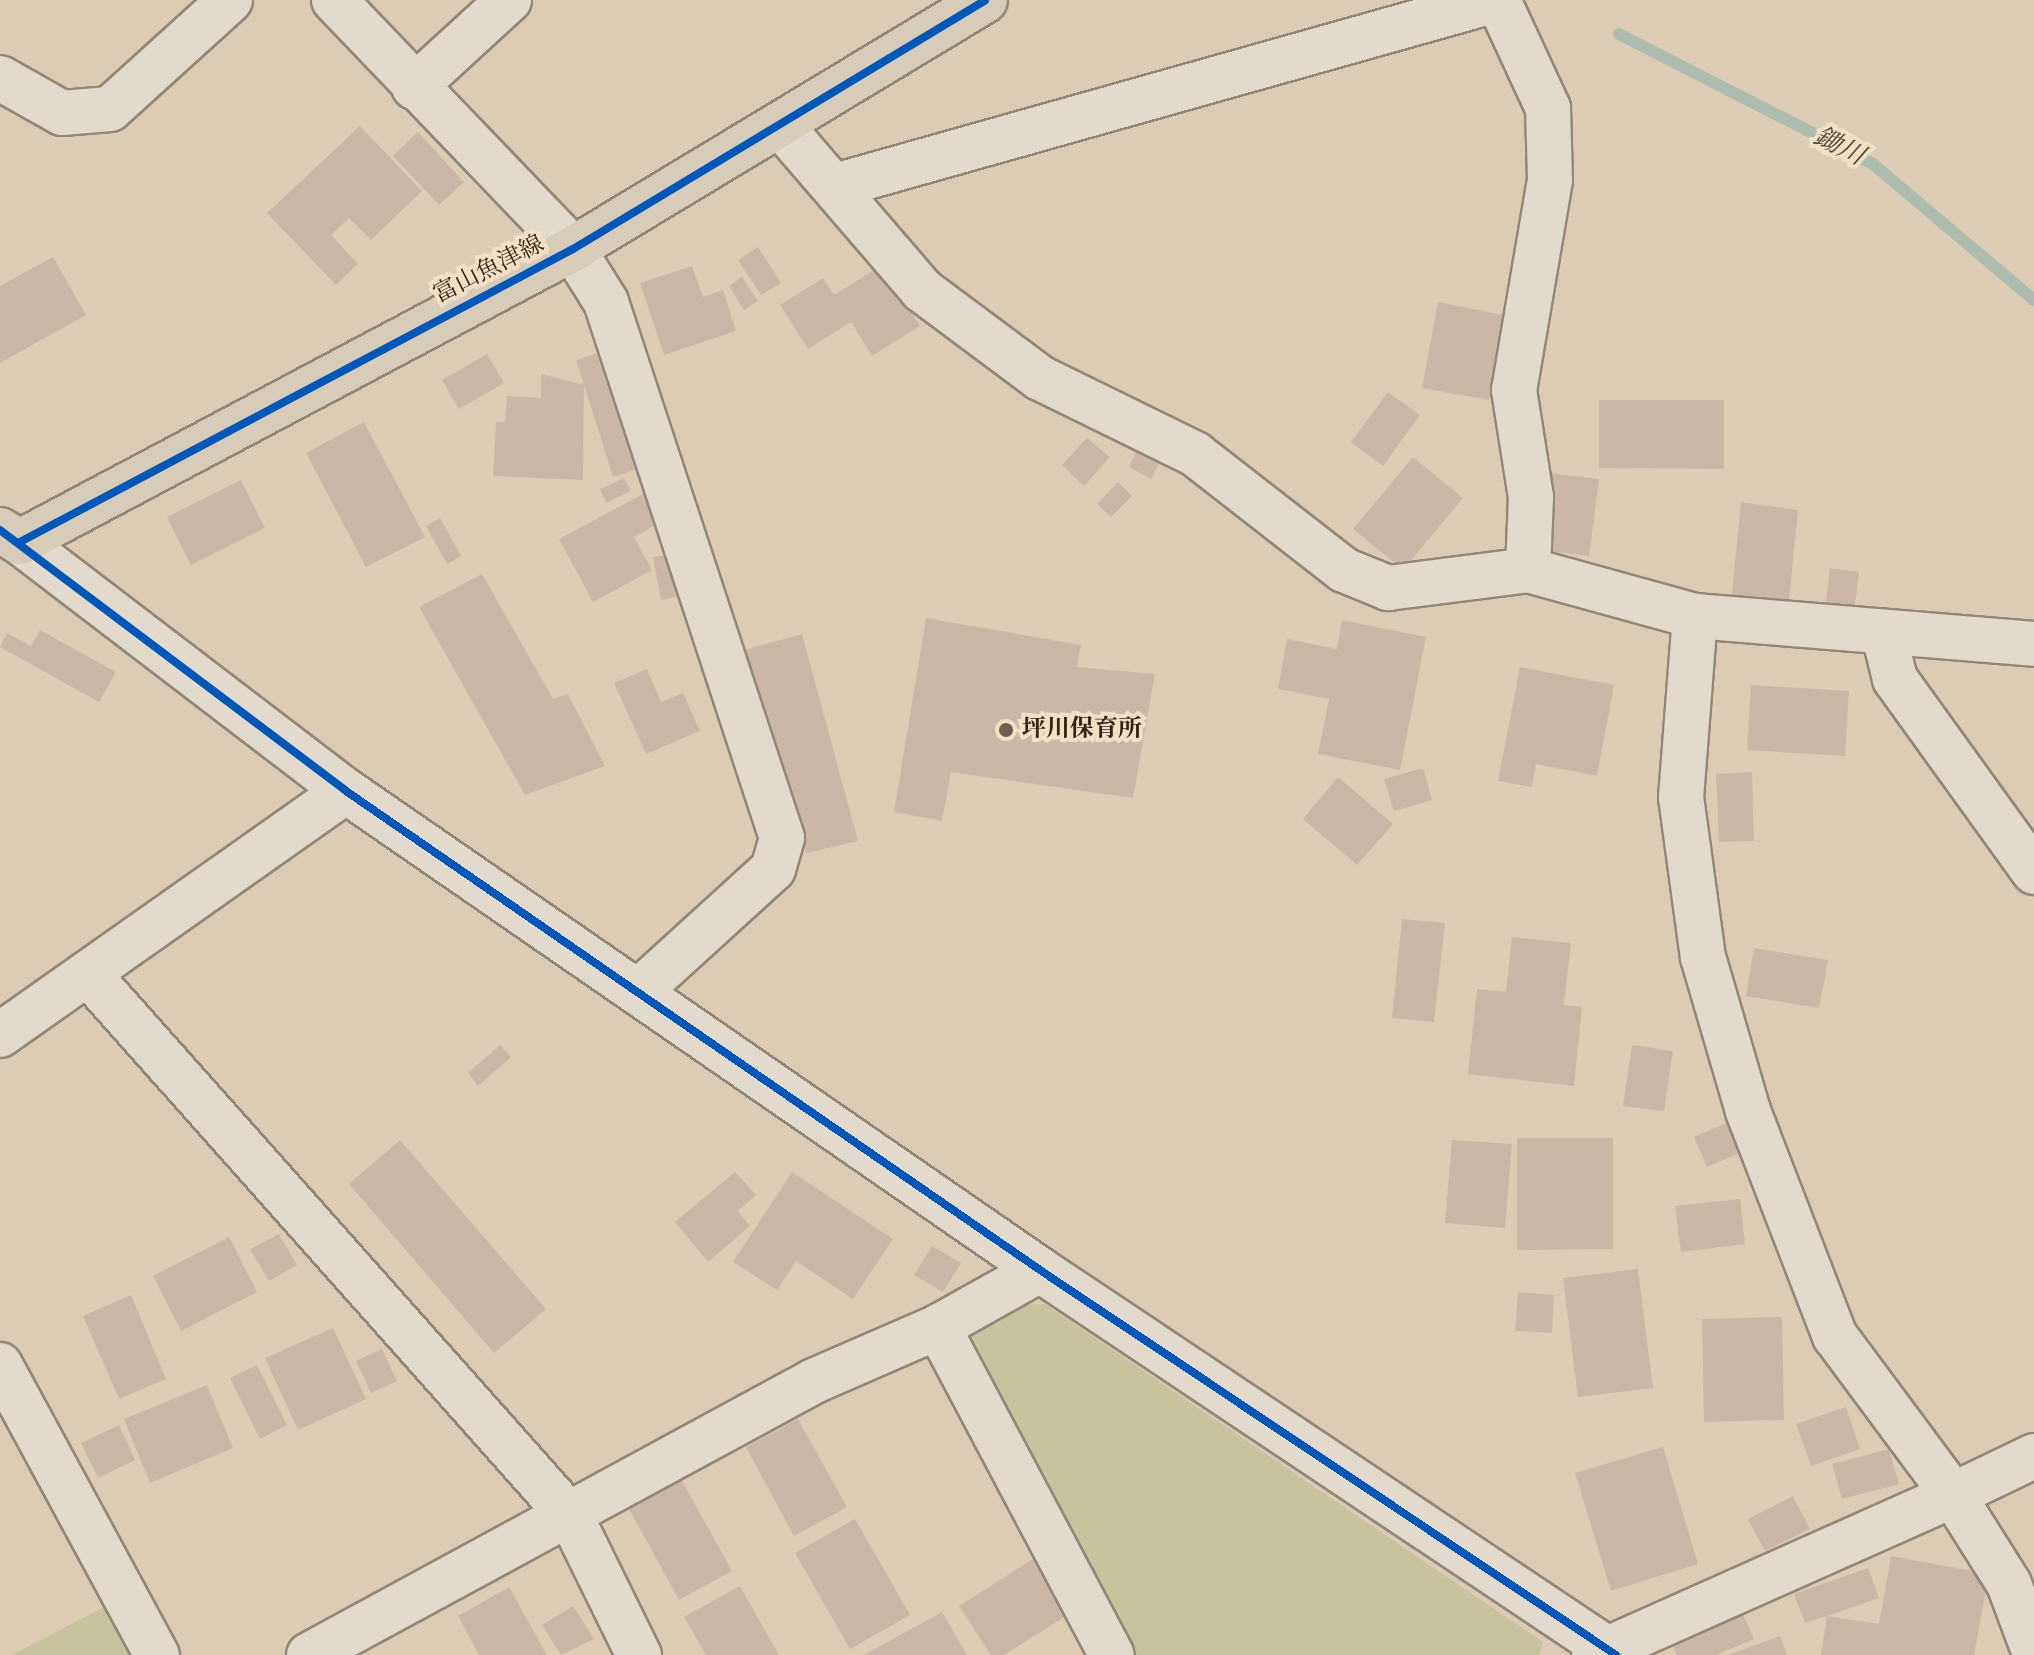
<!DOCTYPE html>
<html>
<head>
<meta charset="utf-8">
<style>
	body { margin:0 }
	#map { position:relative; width:2034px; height:1655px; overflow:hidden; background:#ddccb5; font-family:"IM FELL English","Noto Serif JP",serif }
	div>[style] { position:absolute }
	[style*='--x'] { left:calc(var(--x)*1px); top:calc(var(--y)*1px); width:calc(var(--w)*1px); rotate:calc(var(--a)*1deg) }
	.green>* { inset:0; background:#c7c39c }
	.stream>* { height:12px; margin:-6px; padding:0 6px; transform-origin:6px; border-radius:6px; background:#aebdaf }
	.building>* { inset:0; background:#cbb7a8 }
	.roads { filter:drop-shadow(2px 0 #928778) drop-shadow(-2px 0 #928778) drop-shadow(0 2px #928778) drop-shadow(0 -2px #928778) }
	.minor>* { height:44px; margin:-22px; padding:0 22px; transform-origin:22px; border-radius:22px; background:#e3dace }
	.tertiary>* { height:44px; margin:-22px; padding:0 22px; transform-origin:22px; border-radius:22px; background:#e3dace }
	.primary>* { height:44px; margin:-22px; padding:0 22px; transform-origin:22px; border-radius:22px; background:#d7cbba }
	.cycleway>* { height:8px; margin:-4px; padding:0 4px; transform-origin:4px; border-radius:4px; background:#0057b8 }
	.dots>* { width:22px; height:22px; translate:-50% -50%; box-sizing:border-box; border:4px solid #f3e0c4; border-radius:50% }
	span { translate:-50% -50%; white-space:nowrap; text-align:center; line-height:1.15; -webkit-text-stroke:8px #f3e0c4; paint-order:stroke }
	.street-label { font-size:24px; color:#322418 }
	.poi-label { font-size:24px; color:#322418; font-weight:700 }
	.left { translate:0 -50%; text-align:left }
	.water-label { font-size:26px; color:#4c483d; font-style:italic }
</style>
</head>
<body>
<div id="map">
	<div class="green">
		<i style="clip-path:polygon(1045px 1304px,1543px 1642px,1539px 1655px,1137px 1655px,971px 1337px,1024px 1305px)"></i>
		<i style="clip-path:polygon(106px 1606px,133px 1655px,12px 1655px)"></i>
	</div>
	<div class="stream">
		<i style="--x:1619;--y:34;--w:285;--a:27.1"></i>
		<i style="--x:1873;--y:164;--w:211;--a:40.2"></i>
	</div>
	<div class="building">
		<i style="clip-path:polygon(360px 126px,422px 191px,371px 240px,349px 218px,331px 235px,358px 264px,336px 285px,267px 213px)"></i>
		<i style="clip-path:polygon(418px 132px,464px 182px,439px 205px,393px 156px)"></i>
		<i style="clip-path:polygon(758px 247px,781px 283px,761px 295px,738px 260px)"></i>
		<i style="clip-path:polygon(53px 257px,86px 315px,0 363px,0 286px)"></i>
		<i style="clip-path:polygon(882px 265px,920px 326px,872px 356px,851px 322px,808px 349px,780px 305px,823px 278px,834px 295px)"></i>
		<i style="clip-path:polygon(692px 266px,703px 297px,723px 290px,736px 331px,664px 355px,640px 283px)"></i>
		<i style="clip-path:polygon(742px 277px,758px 301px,744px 310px,729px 286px)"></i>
		<i style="clip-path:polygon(1438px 302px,1504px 315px,1489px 400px,1422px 388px)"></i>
		<i style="clip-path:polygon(605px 351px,643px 467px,613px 477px,584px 385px,583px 480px,493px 476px,496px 422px,505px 422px,507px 396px,541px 398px,541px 374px,584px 385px,576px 360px)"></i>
		<i style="clip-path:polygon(487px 354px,504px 383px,459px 409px,442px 380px)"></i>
		<i style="clip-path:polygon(1388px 392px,1420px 415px,1383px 466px,1351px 442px)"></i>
		<i style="clip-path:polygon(1599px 400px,1724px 400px,1724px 469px,1599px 468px)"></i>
		<i style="clip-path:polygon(364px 422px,425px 537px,366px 567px,306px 453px)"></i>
		<i style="clip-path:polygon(1087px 438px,1110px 457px,1084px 486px,1062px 465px)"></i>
		<i style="clip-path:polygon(1137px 450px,1160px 462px,1151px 479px,1129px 467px)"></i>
		<i style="clip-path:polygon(1413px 457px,1463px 498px,1403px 570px,1353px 529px)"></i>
		<i style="clip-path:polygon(1549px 473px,1599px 479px,1589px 556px,1539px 550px)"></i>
		<i style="clip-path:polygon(624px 478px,631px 491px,606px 503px,600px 489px)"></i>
		<i style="clip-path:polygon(241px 480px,265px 528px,191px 565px,167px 517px)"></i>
		<i style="clip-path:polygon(1118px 482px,1132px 496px,1111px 517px,1097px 504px)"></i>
		<i style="clip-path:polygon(645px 493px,661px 522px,634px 537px,652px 570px,593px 602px,559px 539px)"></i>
		<i style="clip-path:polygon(1741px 502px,1798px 510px,1787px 620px,1730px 614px)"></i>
		<i style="clip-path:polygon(440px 518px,461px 556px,447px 564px,426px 526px)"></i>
		<i style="clip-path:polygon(670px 554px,678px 597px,661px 600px,653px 557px)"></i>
		<i style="clip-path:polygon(1830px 568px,1859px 572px,1853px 621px,1824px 618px)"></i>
		<i style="clip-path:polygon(482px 574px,553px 699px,568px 694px,605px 766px,525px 795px,419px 607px)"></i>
		<i style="clip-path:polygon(926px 618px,1081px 645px,1077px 667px,1155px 674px,1133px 798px,951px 772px,942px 821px,894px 812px)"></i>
		<i style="clip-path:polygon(1342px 620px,1426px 637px,1400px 770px,1318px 754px,1329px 699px,1278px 689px,1287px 639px,1337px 649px)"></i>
		<i style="clip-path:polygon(40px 630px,116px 672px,99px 702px,0 647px,7px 633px,31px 646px)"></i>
		<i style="clip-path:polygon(802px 634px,858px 841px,807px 853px,744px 650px)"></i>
		<i style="clip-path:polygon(1520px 667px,1614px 685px,1597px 776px,1536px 764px,1532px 787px,1498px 781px)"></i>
		<i style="clip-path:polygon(647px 669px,661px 702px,683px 693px,700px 731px,646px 754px,614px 683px)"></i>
		<i style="clip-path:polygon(1751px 685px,1849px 691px,1845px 756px,1747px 750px)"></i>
		<i style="clip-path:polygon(1423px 768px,1432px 800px,1394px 811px,1384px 779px)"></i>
		<i style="clip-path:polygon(1752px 772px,1754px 841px,1719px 842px,1716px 774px)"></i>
		<i style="clip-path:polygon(1338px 777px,1393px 824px,1357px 865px,1303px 819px)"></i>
		<i style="clip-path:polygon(1402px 919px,1445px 923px,1434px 1022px,1392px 1018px)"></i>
		<i style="clip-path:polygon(1512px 937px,1571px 943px,1564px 1005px,1582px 1007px,1574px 1086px,1468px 1074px,1477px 989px,1506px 992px)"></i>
		<i style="clip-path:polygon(1754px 948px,1828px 960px,1819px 1008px,1746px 996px)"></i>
		<i style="clip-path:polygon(500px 1045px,511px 1057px,478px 1086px,468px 1073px)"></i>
		<i style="clip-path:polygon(1632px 1045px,1673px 1051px,1664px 1111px,1623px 1106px)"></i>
		<i style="clip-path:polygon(1729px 1122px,1742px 1152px,1707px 1167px,1694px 1137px)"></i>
		<i style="clip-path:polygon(1517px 1138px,1613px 1138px,1613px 1249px,1517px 1250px)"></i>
		<i style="clip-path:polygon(400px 1140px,546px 1309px,494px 1353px,349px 1184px)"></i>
		<i style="clip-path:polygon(1452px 1140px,1512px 1144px,1505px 1228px,1445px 1223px)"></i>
		<i style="clip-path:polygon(735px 1172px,756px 1195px,738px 1211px,750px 1226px,708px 1262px,675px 1222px)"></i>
		<i style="clip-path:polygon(792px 1172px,893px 1239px,853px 1299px,796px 1261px,777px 1290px,733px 1262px)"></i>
		<i style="clip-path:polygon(1740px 1199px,1745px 1244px,1681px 1252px,1675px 1206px)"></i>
		<i style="clip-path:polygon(279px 1234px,297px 1265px,269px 1281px,250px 1249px)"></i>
		<i style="clip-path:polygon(229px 1237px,257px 1292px,181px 1331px,153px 1276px)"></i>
		<i style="clip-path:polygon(932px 1246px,961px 1263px,943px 1292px,914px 1275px)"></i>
		<i style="clip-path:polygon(1638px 1269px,1653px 1388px,1578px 1397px,1563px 1278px)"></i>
		<i style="clip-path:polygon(1518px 1292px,1554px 1295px,1552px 1333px,1515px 1331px)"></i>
		<i style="clip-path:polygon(131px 1295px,166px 1379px,119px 1399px,83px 1316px)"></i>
		<i style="clip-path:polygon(1782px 1317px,1784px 1420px,1704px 1422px,1702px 1319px)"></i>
		<i style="clip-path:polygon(333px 1328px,366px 1399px,298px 1430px,265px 1358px)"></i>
		<i style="clip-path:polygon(382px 1349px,397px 1381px,371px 1393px,356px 1361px)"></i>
		<i style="clip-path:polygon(257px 1365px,287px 1425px,260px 1439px,230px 1378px)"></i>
		<i style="clip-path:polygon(207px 1385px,233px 1448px,150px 1483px,124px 1419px)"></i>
		<i style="clip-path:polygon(1846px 1407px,1860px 1449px,1811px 1466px,1796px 1424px)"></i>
		<i style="clip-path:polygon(798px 1419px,847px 1507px,794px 1536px,746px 1447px)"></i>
		<i style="clip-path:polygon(119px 1425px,135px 1460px,98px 1478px,81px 1443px)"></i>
		<i style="clip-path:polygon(1663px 1447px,1698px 1564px,1611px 1591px,1575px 1473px)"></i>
		<i style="clip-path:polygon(1889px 1449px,1899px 1484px,1842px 1499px,1832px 1464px)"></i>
		<i style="clip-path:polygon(681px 1479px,732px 1571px,679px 1600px,628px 1507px)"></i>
		<i style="clip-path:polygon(1793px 1496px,1810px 1529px,1765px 1551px,1748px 1519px)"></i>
		<i style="clip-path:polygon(855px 1519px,910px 1615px,850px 1649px,795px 1553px)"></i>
		<i style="clip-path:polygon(1891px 1556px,1989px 1574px,1974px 1655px,1821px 1655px,1827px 1616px,1805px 1623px,1794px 1594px,1868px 1568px,1879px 1598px,1827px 1616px,1879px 1624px)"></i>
		<i style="clip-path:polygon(1033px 1559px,1069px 1614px,1004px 1655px,991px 1655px,959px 1606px)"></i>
		<i style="clip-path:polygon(740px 1586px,779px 1655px,706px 1655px,684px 1617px)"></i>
		<i style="clip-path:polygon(509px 1587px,547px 1655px,479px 1655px,458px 1616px)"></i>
		<i style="clip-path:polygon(573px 1606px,594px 1639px,561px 1655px,542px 1625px)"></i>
		<i style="clip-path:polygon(942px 1612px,967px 1655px,864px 1655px)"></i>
		<i style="clip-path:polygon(1743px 1614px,1754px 1639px,1716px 1655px,1677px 1655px,1672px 1643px)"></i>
		<i style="clip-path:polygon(1780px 1636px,1787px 1655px,1728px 1655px)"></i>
	</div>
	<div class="roads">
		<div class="minor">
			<i style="--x:334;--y:0;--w:345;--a:46.2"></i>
			<i style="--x:573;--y:249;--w:62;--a:58.1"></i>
			<i style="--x:606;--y:302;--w:564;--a:71.82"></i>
			<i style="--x:782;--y:838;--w:32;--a:106"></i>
			<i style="--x:773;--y:869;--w:183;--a:137.7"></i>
			<i style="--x:1498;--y:0;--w:119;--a:65.2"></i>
			<i style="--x:1548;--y:108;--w:72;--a:88.4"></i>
			<i style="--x:1550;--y:180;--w:213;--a:99.7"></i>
			<i style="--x:1514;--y:390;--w:108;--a:81"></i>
			<i style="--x:1531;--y:497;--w:73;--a:92.4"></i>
			<i style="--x:0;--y:78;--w:71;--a:29.4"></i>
			<i style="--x:62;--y:113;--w:48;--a:-4.8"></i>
			<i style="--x:110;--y:109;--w:162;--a:-42.2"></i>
			<i style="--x:414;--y:87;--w:129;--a:-42.5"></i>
			<i style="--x:782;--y:127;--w:215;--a:49.3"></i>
			<i style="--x:922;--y:290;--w:147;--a:36.7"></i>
			<i style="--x:1040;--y:378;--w:173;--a:26.1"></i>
			<i style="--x:1195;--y:454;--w:189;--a:37.9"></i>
			<i style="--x:1344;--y:570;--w:48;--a:22.2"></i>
			<i style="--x:1388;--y:588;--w:141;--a:-7.3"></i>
			<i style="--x:1528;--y:570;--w:173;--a:15.4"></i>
			<i style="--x:1695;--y:616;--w:340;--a:4.7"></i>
			<i style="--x:835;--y:186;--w:687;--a:-15.72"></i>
			<i style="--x:20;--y:542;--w:410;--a:37.4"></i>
			<i style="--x:346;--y:791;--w:843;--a:34.61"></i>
			<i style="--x:1040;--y:1270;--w:681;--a:33.74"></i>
			<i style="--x:1695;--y:616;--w:182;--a:94.4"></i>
			<i style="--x:1681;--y:797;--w:162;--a:82.2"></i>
			<i style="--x:1703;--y:957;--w:160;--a:73.7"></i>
			<i style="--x:1748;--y:1111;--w:241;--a:68.9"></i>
			<i style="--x:1835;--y:1336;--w:198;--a:53.4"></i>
			<i style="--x:1953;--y:1495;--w:105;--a:57.8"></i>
			<i style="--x:2009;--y:1584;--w:72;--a:69.5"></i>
			<i style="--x:1884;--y:634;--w:46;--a:76.3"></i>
			<i style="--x:1895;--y:679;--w:238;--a:54.2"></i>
			<i style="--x:88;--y:974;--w:727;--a:48.35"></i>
			<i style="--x:571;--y:1517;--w:154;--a:63.8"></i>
			<i style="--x:0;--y:1035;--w:423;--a:-35.2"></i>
			<i style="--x:938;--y:1327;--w:371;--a:62.1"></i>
			<i style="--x:0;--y:1365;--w:330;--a:61.6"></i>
			<i style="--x:1953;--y:1495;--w:90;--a:-25.7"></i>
			<i style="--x:309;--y:1655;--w:575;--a:-28.48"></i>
			<i style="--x:814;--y:1381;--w:135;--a:-23.5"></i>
			<i style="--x:938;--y:1327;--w:117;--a:-29.2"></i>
		</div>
		<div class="tertiary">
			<i style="--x:1594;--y:1655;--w:393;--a:-24"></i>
		</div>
		<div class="primary">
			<i style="--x:0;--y:530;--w:23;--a:31"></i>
			<i style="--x:20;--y:542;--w:626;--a:-27.92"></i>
			<i style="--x:573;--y:249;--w:481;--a:-31.1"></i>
		</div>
	</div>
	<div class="cycleway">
		<i style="--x:0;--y:530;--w:433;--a:37"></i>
		<i style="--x:346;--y:791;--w:843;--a:34.61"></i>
		<i style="--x:1040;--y:1270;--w:693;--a:33.76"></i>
		<i style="--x:20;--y:542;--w:626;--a:-27.92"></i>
		<i style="--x:573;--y:249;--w:481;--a:-31.1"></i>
	</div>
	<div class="dots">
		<i style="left:1006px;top:730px;background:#6e5f4f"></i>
	</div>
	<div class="street-label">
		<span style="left:489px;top:270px;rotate:-27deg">富山魚津線</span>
	</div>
	<div class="poi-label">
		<span class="left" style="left:1022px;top:730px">坪川保育所</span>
	</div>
	<div class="water-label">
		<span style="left:1839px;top:147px;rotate:27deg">鋤川</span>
	</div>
</div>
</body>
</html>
